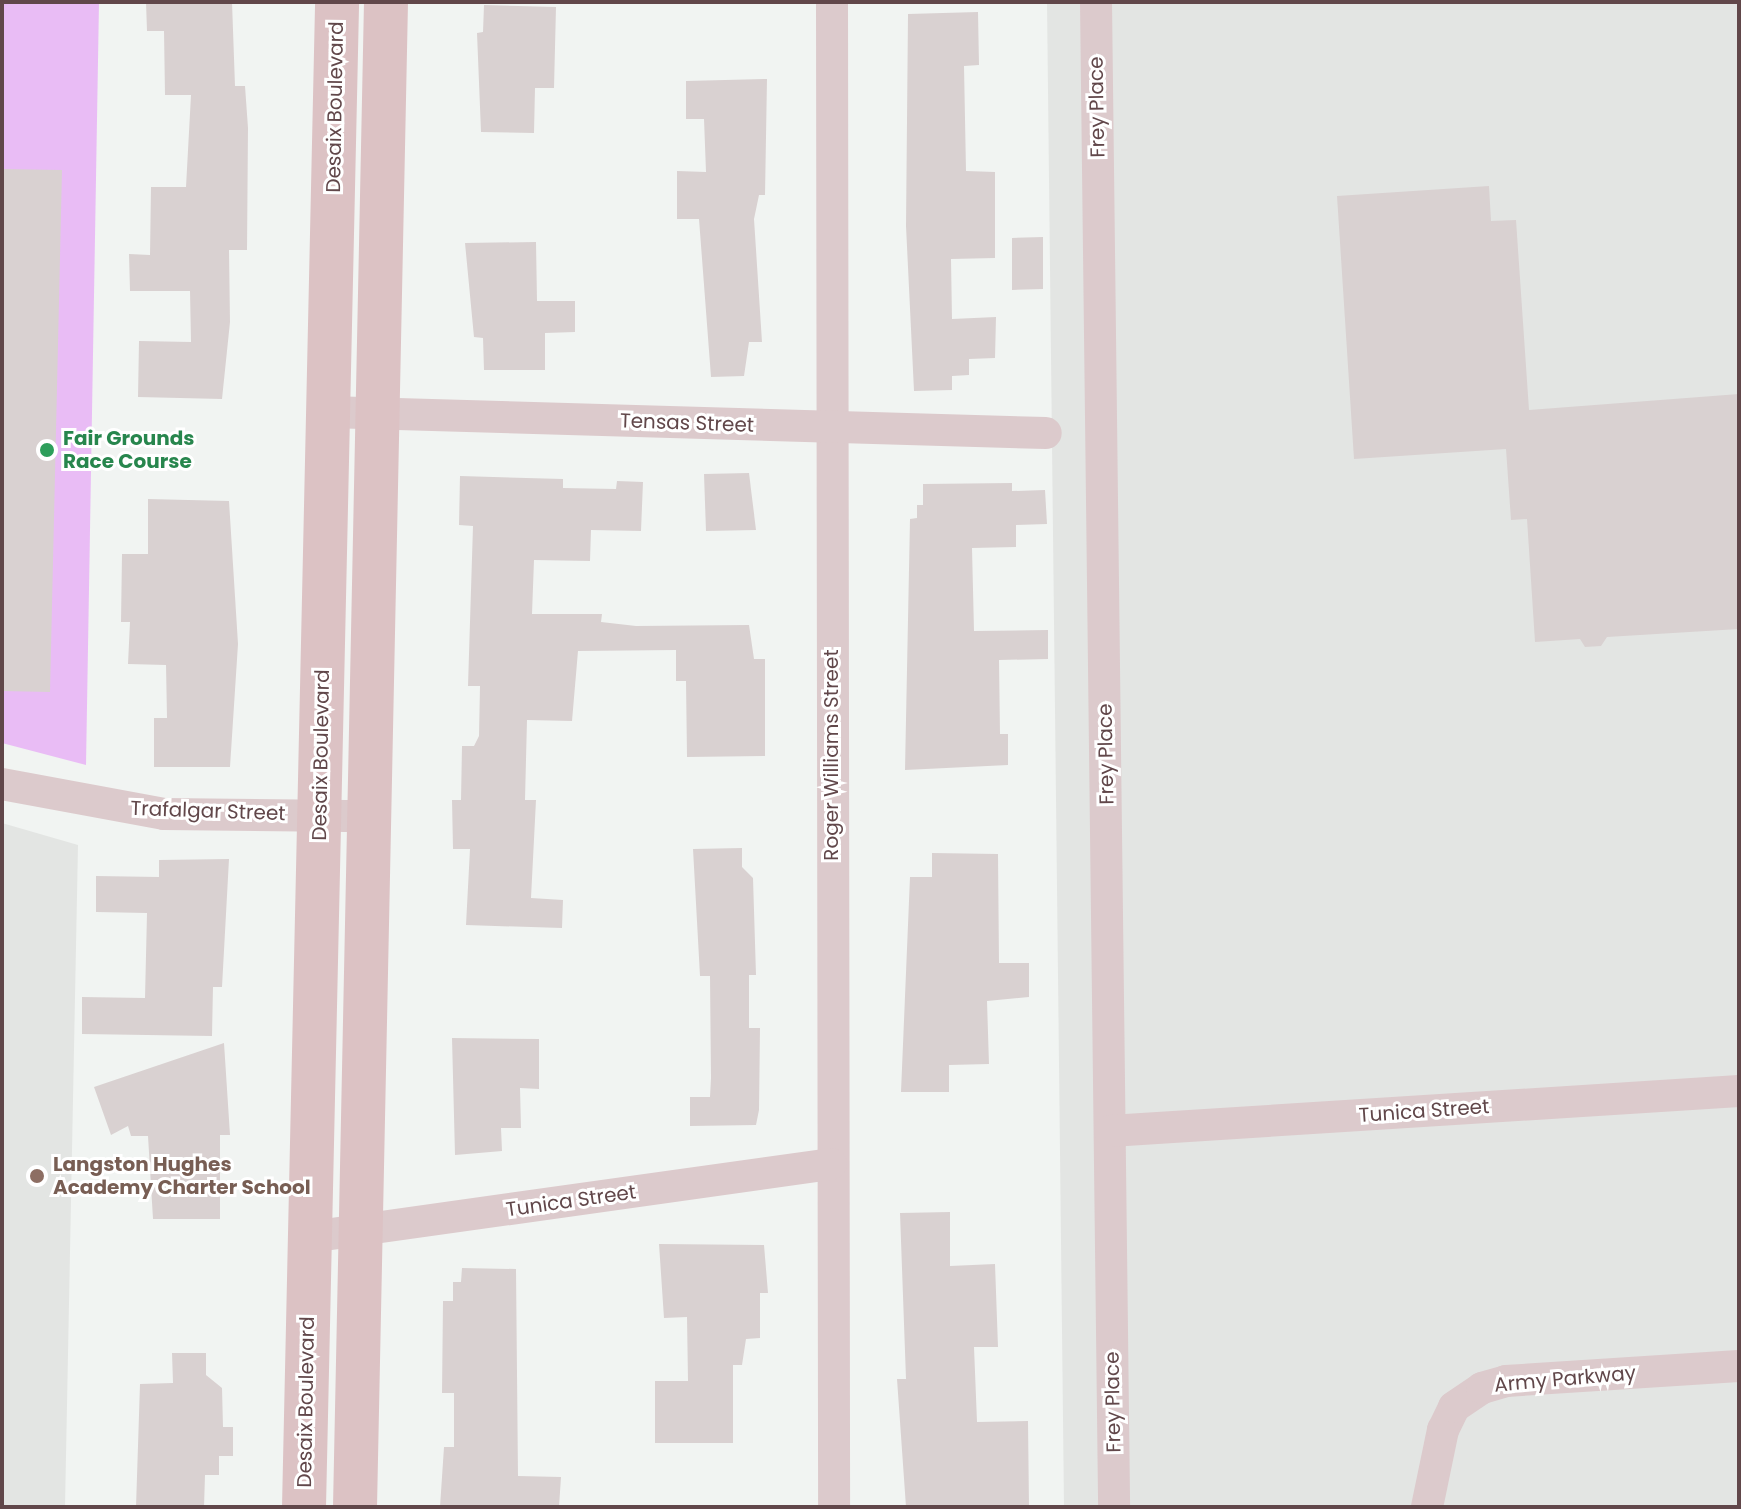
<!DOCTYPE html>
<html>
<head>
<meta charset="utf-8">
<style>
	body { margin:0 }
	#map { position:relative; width:1741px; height:1509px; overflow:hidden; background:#f1f4f2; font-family:Poppins,sans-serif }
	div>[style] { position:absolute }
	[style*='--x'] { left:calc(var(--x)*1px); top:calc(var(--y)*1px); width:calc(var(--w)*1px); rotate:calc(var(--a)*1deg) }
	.education>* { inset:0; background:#e3e5e3 }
	.green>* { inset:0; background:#e9bcf5 }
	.building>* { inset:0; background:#d9d1d1 }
	.street>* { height:32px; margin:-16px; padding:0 16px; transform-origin:16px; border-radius:16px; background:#dccacc }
	.secondary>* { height:44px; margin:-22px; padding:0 22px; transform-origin:22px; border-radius:22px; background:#dcc2c4 }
	.dots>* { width:22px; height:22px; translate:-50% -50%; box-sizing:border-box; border:4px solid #fff; border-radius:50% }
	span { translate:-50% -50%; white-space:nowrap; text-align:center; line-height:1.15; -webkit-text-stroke:6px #fff; paint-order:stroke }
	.street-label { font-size:20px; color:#61474a }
	.leisure-label { font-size:20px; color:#27864d; font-weight:700 }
	.left { translate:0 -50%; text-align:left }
	.education-label { font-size:20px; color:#785e54; font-weight:700 }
	.frame { position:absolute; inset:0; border:4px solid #61474a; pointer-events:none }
</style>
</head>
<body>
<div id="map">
	<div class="education">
		<i style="clip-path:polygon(1047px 2px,1739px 2px,1739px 1507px,1064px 1507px)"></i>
		<i style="clip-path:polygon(2px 823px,78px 845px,65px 1507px,2px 1507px)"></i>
	</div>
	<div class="green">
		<i style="clip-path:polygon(2px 2px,99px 2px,86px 765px,2px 743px)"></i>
	</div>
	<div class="building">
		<i style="clip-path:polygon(146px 2px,232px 2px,235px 86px,245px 86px,248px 128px,247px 250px,229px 250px,230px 322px,222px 399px,138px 397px,139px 341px,191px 342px,190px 291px,130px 291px,129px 254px,150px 255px,151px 187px,186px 187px,191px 95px,165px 95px,164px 31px,147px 31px)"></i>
		<i style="clip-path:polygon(484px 5px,556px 7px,554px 88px,535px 88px,534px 133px,481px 132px,477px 33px,483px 32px)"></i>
		<i style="clip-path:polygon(978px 12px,979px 65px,964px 66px,966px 171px,995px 172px,995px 258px,951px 259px,952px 319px,996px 317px,995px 358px,969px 359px,969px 375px,952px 376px,952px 390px,914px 391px,906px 226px,908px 14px)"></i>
		<i style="clip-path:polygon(767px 79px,765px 195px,759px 195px,754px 219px,762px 342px,749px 342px,744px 376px,711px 377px,699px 219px,677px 219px,677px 171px,706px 172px,704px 119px,686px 119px,686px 81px)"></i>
		<i style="clip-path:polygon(2px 169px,62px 170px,50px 692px,2px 691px)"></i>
		<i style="clip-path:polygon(1489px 186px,1491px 221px,1516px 220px,1529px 410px,1739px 394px,1739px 629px,1607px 637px,1601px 646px,1585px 647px,1580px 639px,1535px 642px,1527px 519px,1511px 520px,1506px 449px,1354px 459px,1337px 196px)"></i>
		<i style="clip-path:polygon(1043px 237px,1043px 289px,1012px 290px,1012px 238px)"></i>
		<i style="clip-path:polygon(536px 242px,537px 301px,575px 301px,575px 332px,545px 333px,545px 370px,484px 370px,483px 338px,474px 337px,465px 243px)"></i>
		<i style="clip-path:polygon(749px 473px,756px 530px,706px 531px,704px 474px)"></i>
		<i style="clip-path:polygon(460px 476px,563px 479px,563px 488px,616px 489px,617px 481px,643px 482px,641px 531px,591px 530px,590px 561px,534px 560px,532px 614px,602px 614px,601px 622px,636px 626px,749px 625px,754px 659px,765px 659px,765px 756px,687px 757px,686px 681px,676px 681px,676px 650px,578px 651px,572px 721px,527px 720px,525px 800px,536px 800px,531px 898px,563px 900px,562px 928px,466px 925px,470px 849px,453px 849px,452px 800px,461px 800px,462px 746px,474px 746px,479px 736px,480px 686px,468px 686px,473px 526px,459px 525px)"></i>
		<i style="clip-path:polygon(1012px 483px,1012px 491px,1045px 490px,1047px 524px,1016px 525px,1016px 547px,972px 548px,974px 631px,1048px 630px,1048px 659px,999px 660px,1000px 734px,1008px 734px,1008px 765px,905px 770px,910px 519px,917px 518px,917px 505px,923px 505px,923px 484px)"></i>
		<i style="clip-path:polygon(148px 499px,229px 501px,238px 644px,230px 767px,154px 767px,154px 718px,167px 718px,166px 665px,128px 664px,130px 622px,121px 622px,122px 554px,148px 554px)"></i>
		<i style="clip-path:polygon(742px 848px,742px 867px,753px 878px,756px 975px,749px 975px,749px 1028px,760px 1028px,759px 1110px,756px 1125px,690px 1126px,690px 1097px,710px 1097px,711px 1078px,710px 976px,700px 976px,693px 849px)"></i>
		<i style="clip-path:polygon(932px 853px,998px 854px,999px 963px,1029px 963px,1029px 997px,987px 1001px,989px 1064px,949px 1065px,949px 1092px,901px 1092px,910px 877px,932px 877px)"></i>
		<i style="clip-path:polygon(229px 859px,222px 987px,213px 987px,212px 1036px,82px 1034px,82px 997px,145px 998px,147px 913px,96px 912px,96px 876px,159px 877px,159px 860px)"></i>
		<i style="clip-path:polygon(452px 1038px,539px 1039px,539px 1089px,520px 1088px,521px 1128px,501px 1128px,502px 1151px,455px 1155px)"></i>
		<i style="clip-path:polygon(224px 1043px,230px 1135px,220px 1135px,220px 1219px,153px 1219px,148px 1136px,131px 1136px,128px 1126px,111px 1135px,94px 1087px)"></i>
		<i style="clip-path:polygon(950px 1212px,950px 1266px,995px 1264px,998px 1347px,974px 1347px,977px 1422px,1028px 1421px,1029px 1507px,906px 1507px,897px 1379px,906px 1379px,900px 1213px)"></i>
		<i style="clip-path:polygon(659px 1244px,764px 1245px,768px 1293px,760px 1293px,760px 1338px,746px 1339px,742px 1365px,733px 1365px,733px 1443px,655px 1443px,655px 1381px,688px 1381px,687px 1317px,664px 1318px)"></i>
		<i style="clip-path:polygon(462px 1268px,516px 1269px,518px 1476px,561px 1477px,559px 1507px,440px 1507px,444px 1447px,454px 1447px,454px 1393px,442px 1393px,443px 1301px,453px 1301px,453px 1282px,461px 1282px)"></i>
		<i style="clip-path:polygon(172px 1353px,206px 1353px,206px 1375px,222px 1388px,223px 1427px,233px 1427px,233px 1456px,219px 1456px,219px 1475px,205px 1475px,204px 1507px,136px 1507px,140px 1384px,173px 1383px)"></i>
	</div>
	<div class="street">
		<i style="--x:832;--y:2;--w:1505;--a:89.92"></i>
		<i style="--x:1096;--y:2;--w:1505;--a:89.31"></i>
		<i style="--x:328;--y:412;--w:718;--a:1.68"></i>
		<i style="--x:2;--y:784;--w:165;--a:10.5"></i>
		<i style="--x:164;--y:814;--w:205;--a:0.6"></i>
		<i style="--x:1110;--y:1131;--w:630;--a:-3.64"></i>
		<i style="--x:310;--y:1237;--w:526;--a:-7.98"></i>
		<i style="--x:1427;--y:1507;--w:79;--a:-78.3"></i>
		<i style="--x:1443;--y:1430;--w:25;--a:-64"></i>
		<i style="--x:1454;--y:1407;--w:34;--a:-34"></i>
		<i style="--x:1482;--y:1388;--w:25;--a:-16"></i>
		<i style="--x:1506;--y:1381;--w:233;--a:-3.7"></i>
	</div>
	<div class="secondary">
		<i style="--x:304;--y:1507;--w:1505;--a:-88.74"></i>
		<i style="--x:355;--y:1507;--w:1505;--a:-88.82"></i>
	</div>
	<div class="dots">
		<i style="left:47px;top:450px;background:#2e9e5b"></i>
		<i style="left:37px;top:1176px;background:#8d6e63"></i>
	</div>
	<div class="street-label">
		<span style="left:335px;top:107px;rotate:-89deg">Desaix Boulevard</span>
		<span style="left:1097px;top:107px;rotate:-91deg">Frey Place</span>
		<span style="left:687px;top:423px;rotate:2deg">Tensas Street</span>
		<span style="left:1106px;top:754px;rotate:-91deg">Frey Place</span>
		<span style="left:321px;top:755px;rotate:-89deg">Desaix Boulevard</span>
		<span style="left:831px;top:755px;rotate:-90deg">Roger Williams Street</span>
		<span style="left:208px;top:811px;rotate:2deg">Trafalgar Street</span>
		<span style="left:1424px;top:1111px;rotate:-4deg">Tunica Street</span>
		<span style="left:571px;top:1201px;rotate:-8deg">Tunica Street</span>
		<span style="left:1565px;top:1379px;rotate:-5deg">Army Parkway</span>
		<span style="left:306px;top:1402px;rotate:-89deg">Desaix Boulevard</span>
		<span style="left:1113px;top:1402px;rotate:-91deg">Frey Place</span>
	</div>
	<div class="leisure-label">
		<span class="left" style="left:63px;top:450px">Fair Grounds<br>Race Course</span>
	</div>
	<div class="education-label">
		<span class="left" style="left:53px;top:1176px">Langston Hughes<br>Academy Charter School</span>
	</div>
	<div class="frame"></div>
</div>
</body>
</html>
